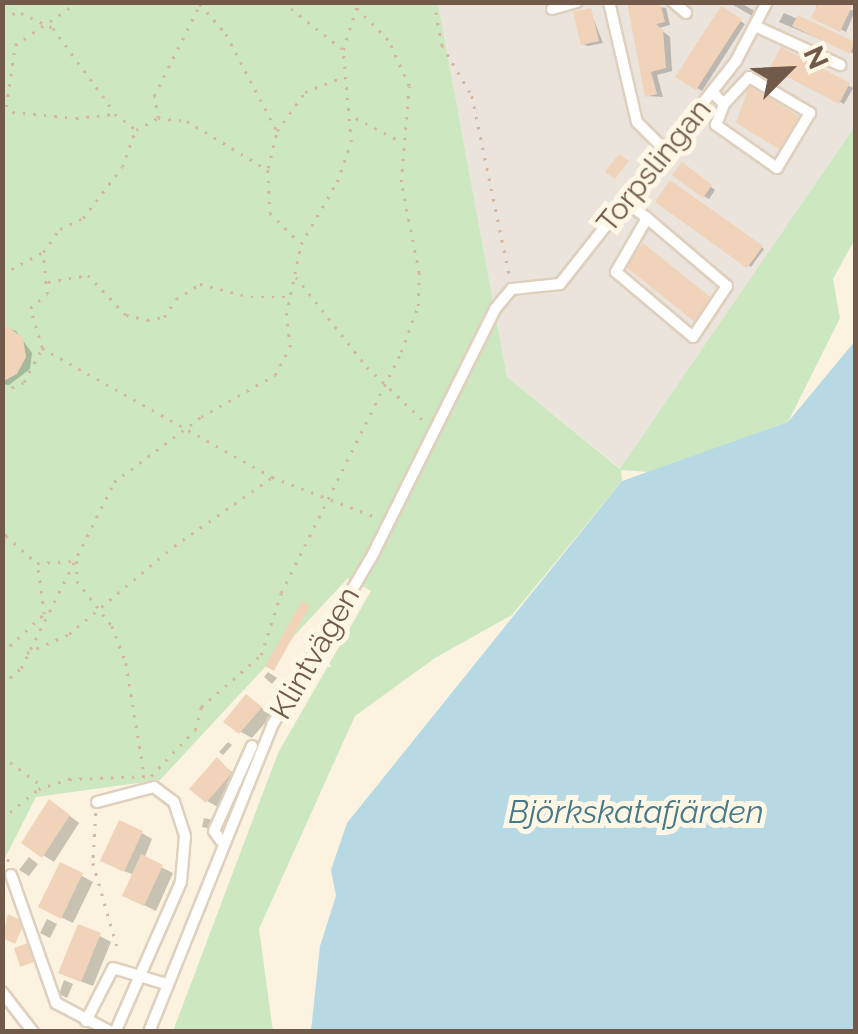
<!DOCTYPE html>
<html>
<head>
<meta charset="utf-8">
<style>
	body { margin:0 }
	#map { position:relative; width:858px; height:1034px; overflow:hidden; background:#fbf3e0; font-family:Raleway,sans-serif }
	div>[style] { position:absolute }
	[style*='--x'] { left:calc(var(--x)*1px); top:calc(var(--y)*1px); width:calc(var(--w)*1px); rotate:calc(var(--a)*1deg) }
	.industrial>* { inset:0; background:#eae4dc }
	.green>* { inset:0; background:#cde8c0 }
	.water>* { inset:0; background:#b6d9e4 }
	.shadow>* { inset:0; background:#0003 }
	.building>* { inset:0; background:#f0d3b9 }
	.path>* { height:2.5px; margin-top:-1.25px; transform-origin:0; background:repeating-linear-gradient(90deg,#d4b79d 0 2.5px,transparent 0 10.5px) }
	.roads { filter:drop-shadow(2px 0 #dfd0bd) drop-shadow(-2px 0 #dfd0bd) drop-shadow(0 2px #dfd0bd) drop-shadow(0 -2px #dfd0bd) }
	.minor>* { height:10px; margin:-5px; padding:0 5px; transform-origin:5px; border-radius:5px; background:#fff }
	span { translate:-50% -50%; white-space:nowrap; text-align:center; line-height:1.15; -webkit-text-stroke:10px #fff7e6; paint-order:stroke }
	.street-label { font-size:30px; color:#715a49 }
	.water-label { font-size:32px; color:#46798a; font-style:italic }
	.frame { position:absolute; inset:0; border:5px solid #715a49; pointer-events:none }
	.north { position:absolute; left:738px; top:20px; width:100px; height:100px; -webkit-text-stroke:8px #fff7e6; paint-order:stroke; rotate:66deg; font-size:28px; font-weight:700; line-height:40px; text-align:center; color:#715a49 }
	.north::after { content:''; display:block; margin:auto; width:35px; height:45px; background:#715a49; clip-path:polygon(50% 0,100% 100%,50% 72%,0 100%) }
</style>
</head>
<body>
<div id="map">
	<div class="industrial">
		<i style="clip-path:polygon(438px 3px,855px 3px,855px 126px,621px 469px,507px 377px)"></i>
	</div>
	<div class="green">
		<i style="clip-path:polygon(3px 3px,438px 3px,507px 377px,620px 469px,855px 126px,855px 239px,833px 279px,840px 318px,788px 422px,649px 472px,621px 470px,622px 481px,512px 615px,435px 658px,355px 716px,259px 929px,273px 1031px,173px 1031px,278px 753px,371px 591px,348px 578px,160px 780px,36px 797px,3px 862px)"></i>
	</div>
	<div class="water">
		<i style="clip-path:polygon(855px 341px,855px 1031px,311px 1031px,320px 946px,336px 896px,331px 870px,347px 823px,622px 481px,788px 422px)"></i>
	</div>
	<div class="shadow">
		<i style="clip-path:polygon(629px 2px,666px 8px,670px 25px,659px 28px,670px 37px,672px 71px,657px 75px,663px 97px,647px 96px)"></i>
		<i style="clip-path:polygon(728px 2px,739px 2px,756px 12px,754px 17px)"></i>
		<i style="clip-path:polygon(817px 2px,855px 11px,846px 32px,815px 17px)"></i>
		<i style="clip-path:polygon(722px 9px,745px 24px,702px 91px,678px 76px)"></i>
		<i style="clip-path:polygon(590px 10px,603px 43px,588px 46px,583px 44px)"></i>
		<i style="clip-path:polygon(784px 13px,856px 45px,855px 54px,779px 22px)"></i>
		<i style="clip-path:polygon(782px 50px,853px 88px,844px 104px,774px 67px)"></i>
		<i style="clip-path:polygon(687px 168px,715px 190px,709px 199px,704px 196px)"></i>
		<i style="clip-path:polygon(671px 184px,764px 249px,751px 267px,658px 201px)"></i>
		<i style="clip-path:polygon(2px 326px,16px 331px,32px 353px,30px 369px,9px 385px,2px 384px)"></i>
		<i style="clip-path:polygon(268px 672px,277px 678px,272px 684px,264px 677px)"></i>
		<i style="clip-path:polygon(246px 697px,272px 715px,252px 738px,241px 732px)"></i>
		<i style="clip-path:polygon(228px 742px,232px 745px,223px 755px,219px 752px)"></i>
		<i style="clip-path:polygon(217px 760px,242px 780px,218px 807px,207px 801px)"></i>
		<i style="clip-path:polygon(61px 809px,79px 823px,54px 862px,43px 855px)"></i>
		<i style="clip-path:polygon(204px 818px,213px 820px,211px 829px,202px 827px)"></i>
		<i style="clip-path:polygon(142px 833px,152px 839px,144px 859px,173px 873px,156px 911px,136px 901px,134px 875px,114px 867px)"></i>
		<i style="clip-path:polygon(29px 857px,38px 864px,29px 876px,19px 870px)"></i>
		<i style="clip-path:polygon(62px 865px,93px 882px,73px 923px,52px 913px)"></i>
		<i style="clip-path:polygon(47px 919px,57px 924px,50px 938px,40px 933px)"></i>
		<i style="clip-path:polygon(100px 936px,111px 942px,93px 986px,72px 978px)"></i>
		<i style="clip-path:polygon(64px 980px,73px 984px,67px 998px,59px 994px)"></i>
	</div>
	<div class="building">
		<i style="clip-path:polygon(627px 2px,660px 2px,665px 22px,656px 24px,663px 30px,666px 68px,651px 72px,657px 94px,645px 97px)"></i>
		<i style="clip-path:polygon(819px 2px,852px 6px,840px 32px,811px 18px)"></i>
		<i style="clip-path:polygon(721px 6px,742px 19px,696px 90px,675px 77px)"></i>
		<i style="clip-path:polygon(591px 8px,599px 41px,581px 45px,573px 12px)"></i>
		<i style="clip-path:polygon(798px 15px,855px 42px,850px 54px,792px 26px)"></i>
		<i style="clip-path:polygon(781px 47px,850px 83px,839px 104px,770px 68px)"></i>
		<i style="clip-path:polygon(749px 86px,802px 118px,782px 151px,736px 123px)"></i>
		<i style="clip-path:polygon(619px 154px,629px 161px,615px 179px,605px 172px)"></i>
		<i style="clip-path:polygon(682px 162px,712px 185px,703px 198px,672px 175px)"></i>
		<i style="clip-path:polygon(670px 180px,763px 246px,747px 268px,655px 202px)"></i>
		<i style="clip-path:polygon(643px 243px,714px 300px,696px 323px,625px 266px)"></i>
		<i style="clip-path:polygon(2px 322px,23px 338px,26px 357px,17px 374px,2px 382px)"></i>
		<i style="clip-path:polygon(302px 601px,310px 606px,274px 671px,265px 666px)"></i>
		<i style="clip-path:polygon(246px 694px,262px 707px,239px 734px,223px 722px)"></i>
		<i style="clip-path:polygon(217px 757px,232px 773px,206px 803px,189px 789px)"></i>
		<i style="clip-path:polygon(49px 799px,70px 815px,42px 858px,21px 843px)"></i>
		<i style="clip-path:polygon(119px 820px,143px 831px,124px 872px,100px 861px)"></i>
		<i style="clip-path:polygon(141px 854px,163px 865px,144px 906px,122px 896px)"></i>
		<i style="clip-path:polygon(60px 862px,83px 873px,61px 919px,38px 907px)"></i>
		<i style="clip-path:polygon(8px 914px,25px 922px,15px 944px,2px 938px)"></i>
		<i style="clip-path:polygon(78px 924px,101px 933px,81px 982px,58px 973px)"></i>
		<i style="clip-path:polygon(31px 942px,37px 961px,20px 967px,14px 948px)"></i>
	</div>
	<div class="path">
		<i style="--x:283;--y:2;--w:75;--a:38.5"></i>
		<i style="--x:434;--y:2;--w:44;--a:79.5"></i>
		<i style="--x:442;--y:45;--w:59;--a:59.5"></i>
		<i style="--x:472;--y:96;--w:186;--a:78.2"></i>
		<i style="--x:200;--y:4;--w:40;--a:49"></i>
		<i style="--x:226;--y:34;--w:110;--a:62.3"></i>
		<i style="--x:2;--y:15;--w:19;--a:-6"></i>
		<i style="--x:21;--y:13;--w:35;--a:25"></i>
		<i style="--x:53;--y:28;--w:105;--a:53.9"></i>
		<i style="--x:6;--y:107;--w:63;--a:-81.7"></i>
		<i style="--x:15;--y:45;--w:76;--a:-34.3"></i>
		<i style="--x:2;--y:111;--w:74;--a:5.4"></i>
		<i style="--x:76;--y:118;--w:39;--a:-6"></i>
		<i style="--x:115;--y:114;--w:26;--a:37"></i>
		<i style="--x:136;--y:130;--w:25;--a:-29"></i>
		<i style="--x:158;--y:118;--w:29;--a:6"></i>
		<i style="--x:187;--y:121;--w:95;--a:31.2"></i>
		<i style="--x:268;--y:170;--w:43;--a:87.3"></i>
		<i style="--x:270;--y:213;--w:42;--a:45"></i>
		<i style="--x:158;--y:118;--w:22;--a:-100"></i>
		<i style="--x:154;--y:96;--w:103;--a:-63.4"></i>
		<i style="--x:356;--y:118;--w:52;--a:27.6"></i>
		<i style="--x:268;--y:168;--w:38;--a:-76"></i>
		<i style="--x:277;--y:131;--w:48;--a:-54.3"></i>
		<i style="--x:305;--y:92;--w:41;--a:-21.5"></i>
		<i style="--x:2;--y:274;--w:47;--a:-28.2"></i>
		<i style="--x:43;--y:252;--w:29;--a:-54"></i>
		<i style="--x:60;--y:229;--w:25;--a:-26"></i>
		<i style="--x:83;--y:218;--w:64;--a:-52.6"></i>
		<i style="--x:122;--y:167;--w:38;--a:-70"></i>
		<i style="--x:296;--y:277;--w:115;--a:51.7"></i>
		<i style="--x:367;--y:367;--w:81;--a:43.5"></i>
		<i style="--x:48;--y:282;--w:41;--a:-9.9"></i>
		<i style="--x:88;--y:275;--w:55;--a:46.5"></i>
		<i style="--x:126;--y:315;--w:22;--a:13"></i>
		<i style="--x:147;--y:320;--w:17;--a:-10"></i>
		<i style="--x:164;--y:317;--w:22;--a:-56"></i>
		<i style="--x:176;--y:299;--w:28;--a:-32"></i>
		<i style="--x:200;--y:284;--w:53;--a:14.3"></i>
		<i style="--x:251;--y:297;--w:38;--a:0"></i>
		<i style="--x:42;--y:348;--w:264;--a:29.3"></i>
		<i style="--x:272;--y:477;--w:114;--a:21.1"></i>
		<i style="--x:2;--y:392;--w:24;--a:-24"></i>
		<i style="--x:24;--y:382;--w:38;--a:-62"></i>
		<i style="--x:42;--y:348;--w:42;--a:-106.7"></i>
		<i style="--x:30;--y:308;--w:22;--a:-39"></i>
		<i style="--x:47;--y:294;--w:40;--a:-95.7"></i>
		<i style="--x:2;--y:524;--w:13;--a:72"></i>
		<i style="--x:6;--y:536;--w:41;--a:41.1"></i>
		<i style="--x:37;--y:563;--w:40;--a:-2.9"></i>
		<i style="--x:77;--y:561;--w:20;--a:90"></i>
		<i style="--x:77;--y:581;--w:57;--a:52.1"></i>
		<i style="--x:112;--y:626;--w:40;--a:69"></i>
		<i style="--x:126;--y:663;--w:111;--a:80.7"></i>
		<i style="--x:2;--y:653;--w:57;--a:-42.9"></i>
		<i style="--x:44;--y:614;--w:51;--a:-97.8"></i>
		<i style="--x:27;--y:653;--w:46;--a:-24.3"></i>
		<i style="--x:69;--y:634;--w:137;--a:-40"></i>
		<i style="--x:174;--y:546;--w:118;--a:-35"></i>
		<i style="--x:2;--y:685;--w:25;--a:-42"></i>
		<i style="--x:21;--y:668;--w:208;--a:-63.4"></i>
		<i style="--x:114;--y:482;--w:109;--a:-36.8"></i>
		<i style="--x:201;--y:417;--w:85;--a:-29.6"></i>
		<i style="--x:275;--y:375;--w:32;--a:-62"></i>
		<i style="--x:290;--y:347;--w:32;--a:-97"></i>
		<i style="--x:286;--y:315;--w:73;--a:-78.1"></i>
		<i style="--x:301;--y:244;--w:72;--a:-59.9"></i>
		<i style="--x:337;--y:182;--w:42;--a:-70.7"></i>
		<i style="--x:351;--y:142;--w:92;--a:-95"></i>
		<i style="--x:343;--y:50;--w:50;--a:-72.6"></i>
		<i style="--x:2;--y:756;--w:50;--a:36.9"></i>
		<i style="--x:96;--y:813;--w:50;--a:93.4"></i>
		<i style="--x:93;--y:863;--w:86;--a:73.9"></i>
		<i style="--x:2;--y:819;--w:47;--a:-39.8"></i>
		<i style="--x:38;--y:789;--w:33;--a:-18"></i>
		<i style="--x:69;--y:779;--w:82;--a:-2.1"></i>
		<i style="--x:151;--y:776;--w:64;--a:-46.3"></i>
		<i style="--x:195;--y:730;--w:24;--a:-75"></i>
		<i style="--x:201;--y:707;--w:79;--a:-40.9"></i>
		<i style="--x:261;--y:655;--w:65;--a:-72.1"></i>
		<i style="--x:281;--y:593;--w:269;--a:-63.5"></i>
		<i style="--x:401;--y:352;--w:49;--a:-69.7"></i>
		<i style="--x:418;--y:306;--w:33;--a:-88"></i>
		<i style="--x:419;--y:273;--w:93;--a:-101.2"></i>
		<i style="--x:401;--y:182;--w:96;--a:-85.2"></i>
		<i style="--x:409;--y:86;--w:51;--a:-114.5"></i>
		<i style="--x:388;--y:40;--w:54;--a:-135"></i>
		<i style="--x:2;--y:850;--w:15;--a:58"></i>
	</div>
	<div class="roads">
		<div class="minor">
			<i style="--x:609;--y:2;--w:123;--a:76.9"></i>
			<i style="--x:637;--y:122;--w:41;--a:45"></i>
			<i style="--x:673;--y:2;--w:17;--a:40"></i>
			<i style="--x:552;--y:9;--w:26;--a:-16"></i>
			<i style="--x:755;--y:26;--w:94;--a:24.6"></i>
			<i style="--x:712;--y:92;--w:17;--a:45"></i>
			<i style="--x:724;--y:104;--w:37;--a:-47"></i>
			<i style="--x:749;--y:77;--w:71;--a:30.5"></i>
			<i style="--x:810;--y:113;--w:64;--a:121"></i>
			<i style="--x:777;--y:168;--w:75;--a:-144.8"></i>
			<i style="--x:716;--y:125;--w:22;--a:-69"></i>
			<i style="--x:626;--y:202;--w:26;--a:37"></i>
			<i style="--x:647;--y:218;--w:105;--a:40.4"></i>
			<i style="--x:727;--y:286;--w:61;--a:123.7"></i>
			<i style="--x:693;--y:337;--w:101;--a:-139.8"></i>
			<i style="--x:616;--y:272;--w:62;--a:-60.1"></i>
			<i style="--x:97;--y:802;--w:59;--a:-14.7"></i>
			<i style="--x:154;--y:787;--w:25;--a:37"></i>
			<i style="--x:174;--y:802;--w:36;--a:72"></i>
			<i style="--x:185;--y:836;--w:46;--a:95"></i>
			<i style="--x:181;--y:882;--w:164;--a:113.7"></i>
			<i style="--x:221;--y:841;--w:12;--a:-125"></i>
			<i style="--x:214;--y:831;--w:93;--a:-65.9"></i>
			<i style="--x:11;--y:875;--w:136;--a:70.6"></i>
			<i style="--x:56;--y:1003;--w:62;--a:27.8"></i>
			<i style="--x:2;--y:992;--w:51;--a:52.2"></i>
			<i style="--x:86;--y:1021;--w:59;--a:-63"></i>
			<i style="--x:113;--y:968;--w:55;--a:16.8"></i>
			<i style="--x:149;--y:1032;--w:332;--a:-68.1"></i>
			<i style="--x:273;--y:724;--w:197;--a:-59.5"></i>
			<i style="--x:373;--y:554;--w:274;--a:-63.5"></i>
			<i style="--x:495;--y:309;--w:26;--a:-50"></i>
			<i style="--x:512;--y:289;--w:48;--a:-5.9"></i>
			<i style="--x:560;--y:284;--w:284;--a:-51.7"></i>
			<i style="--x:736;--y:61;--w:67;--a:-62.3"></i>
		</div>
	</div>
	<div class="street-label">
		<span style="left:654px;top:166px;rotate:-51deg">Torpslingan</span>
		<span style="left:315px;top:653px;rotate:-60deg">Klintvägen</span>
	</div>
	<div class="water-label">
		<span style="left:636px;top:812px">Björkskatafjärden</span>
	</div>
	<div class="frame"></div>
	<div class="north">N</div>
</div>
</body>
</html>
